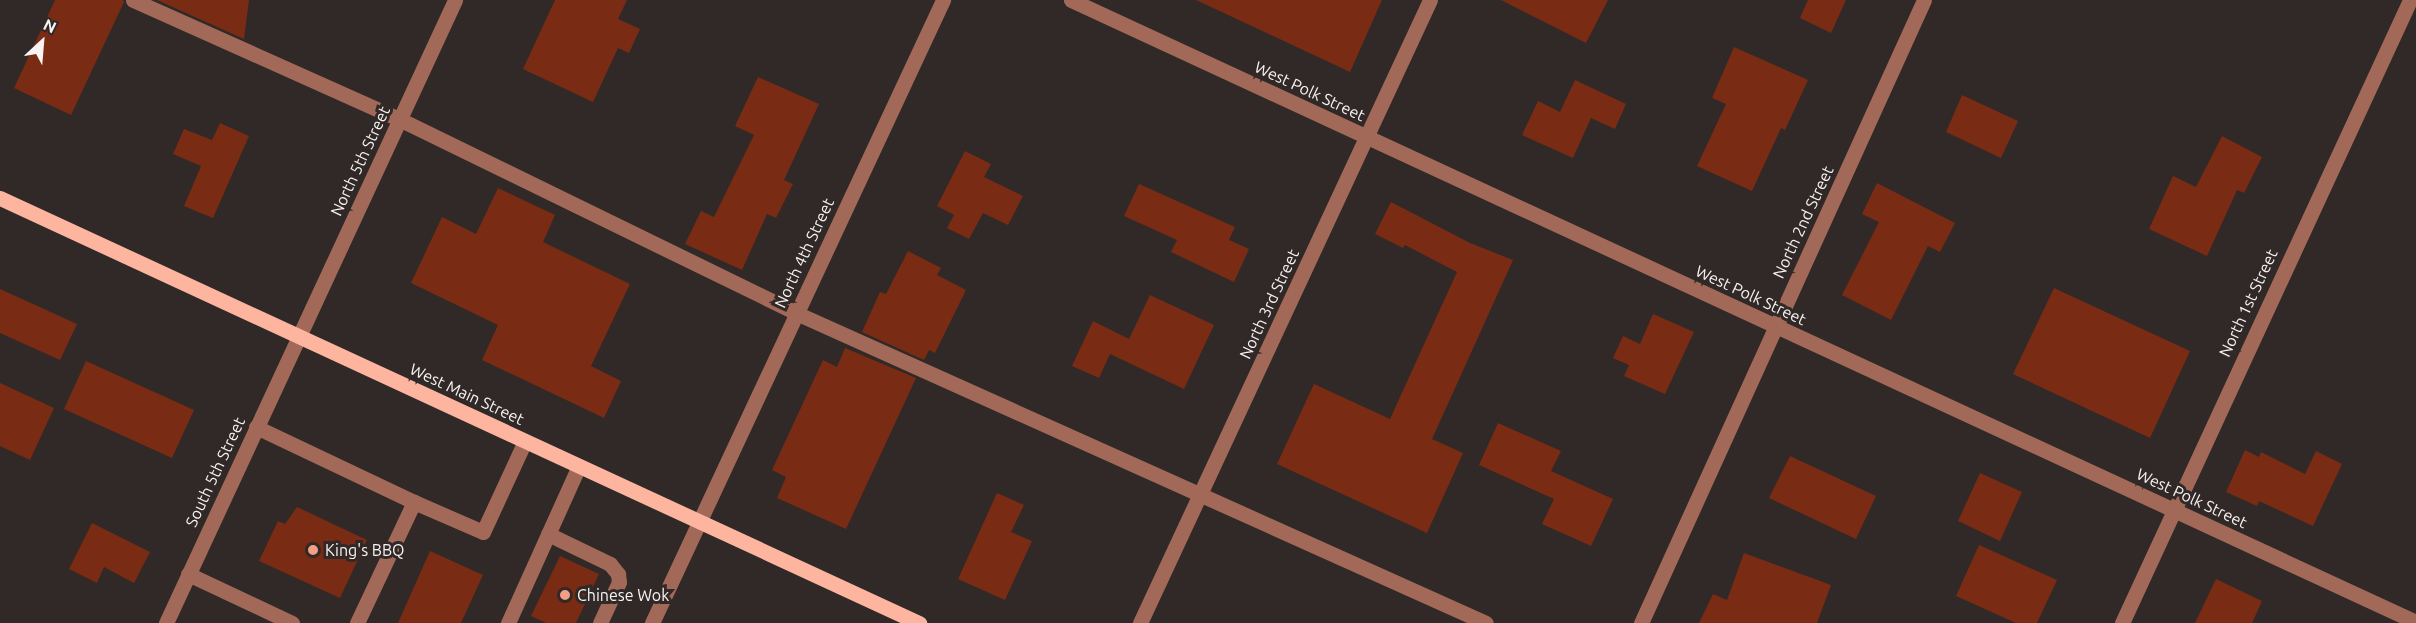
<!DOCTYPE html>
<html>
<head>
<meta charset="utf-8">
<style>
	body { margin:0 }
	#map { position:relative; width:2416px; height:623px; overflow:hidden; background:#302927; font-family:Ubuntu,sans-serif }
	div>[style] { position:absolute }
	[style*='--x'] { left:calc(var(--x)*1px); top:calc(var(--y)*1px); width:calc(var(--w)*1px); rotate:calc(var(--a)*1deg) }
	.building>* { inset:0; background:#7a2b13 }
	.minor>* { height:15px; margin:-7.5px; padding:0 7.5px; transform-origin:7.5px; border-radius:7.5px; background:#a26958 }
	.major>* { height:15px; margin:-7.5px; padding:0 7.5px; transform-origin:7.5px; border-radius:7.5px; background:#fdb5a0 }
	.dots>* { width:16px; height:16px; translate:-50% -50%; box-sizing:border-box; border:3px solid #302927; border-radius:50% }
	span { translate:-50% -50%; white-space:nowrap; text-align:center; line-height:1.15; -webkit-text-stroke:6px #302927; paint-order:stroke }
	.street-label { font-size:16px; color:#f7f3f2 }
	.poi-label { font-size:16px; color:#f7f3f2 }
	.left { translate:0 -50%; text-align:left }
	.north { position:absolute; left:12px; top:12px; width:60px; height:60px; -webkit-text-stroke:4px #302927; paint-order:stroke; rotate:26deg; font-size:16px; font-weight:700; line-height:24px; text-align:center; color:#f7f3f2 }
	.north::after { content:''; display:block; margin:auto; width:21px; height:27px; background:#f7f3f2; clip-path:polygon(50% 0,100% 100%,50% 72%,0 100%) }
</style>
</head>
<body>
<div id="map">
	<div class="building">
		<i style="clip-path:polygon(55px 0,123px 0,124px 2px,71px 115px,14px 88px)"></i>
		<i style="clip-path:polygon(157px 0,249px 0,244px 39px)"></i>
		<i style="clip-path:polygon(555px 0,627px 0,618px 19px,640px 29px,629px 53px,618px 48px,593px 102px,523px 69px)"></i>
		<i style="clip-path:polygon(1196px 0,1382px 0,1350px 72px)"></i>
		<i style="clip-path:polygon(1501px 0,1608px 0,1586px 43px)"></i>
		<i style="clip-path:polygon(1808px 0,1846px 0,1831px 33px,1800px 18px)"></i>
		<i style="clip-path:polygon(1734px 47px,1808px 80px,1785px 130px,1781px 128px,1752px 191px,1697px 166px,1726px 104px,1712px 98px)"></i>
		<i style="clip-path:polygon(758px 77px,819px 104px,784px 180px,793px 184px,776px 218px,767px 214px,742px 270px,685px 244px,701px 211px,714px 217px,754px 135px,735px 126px)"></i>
		<i style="clip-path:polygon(1575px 80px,1626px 104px,1615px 129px,1591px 118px,1573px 158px,1522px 135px,1538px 101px,1560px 112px)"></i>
		<i style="clip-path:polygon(1962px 95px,2018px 121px,2001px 158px,1946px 132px)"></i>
		<i style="clip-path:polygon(220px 123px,249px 136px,213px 218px,184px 206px,201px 166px,173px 154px,184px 129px,212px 140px)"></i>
		<i style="clip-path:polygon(2222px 136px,2262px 157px,2244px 193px,2237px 190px,2207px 256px,2149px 229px,2173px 176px,2196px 187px)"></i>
		<i style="clip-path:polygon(965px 151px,991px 164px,984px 177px,1023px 196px,1008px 225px,983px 213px,969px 239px,947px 228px,954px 215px,937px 206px)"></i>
		<i style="clip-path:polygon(1877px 183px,1955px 223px,1940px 252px,1928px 246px,1891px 320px,1842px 295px,1879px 222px,1862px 214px)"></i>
		<i style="clip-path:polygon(1139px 184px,1235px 227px,1229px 240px,1249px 249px,1234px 282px,1171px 252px,1177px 240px,1124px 216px)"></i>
		<i style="clip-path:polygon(498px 188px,555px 215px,543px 242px,630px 284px,591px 366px,621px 381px,604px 418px,482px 360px,498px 325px,411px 283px,442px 217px,476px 234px)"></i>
		<i style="clip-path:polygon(1391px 202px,1470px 243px,1513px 260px,1432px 439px,1463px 453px,1427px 533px,1277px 464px,1314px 384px,1390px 419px,1457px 272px,1405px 245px,1403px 248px,1375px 234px)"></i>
		<i style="clip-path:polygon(908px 251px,941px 268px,937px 275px,966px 290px,935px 353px,929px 350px,924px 360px,862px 332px,880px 292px,886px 294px)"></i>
		<i style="clip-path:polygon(2054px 288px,2190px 351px,2150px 438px,2013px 374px)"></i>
		<i style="clip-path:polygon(0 289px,77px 324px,60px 360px,0 333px)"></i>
		<i style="clip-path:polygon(1150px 295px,1214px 325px,1184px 389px,1110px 354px,1099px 378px,1072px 366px,1093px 321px,1129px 339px)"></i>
		<i style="clip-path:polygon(1653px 314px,1694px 332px,1665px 394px,1624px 376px,1629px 365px,1613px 358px,1623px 336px,1640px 344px)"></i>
		<i style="clip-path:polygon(845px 348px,916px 378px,846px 529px,777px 498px,786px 477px,772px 470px,823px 360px,837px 367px)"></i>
		<i style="clip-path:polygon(86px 361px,194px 410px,172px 458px,64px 409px)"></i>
		<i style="clip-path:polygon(0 383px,54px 408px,30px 460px,0 446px)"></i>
		<i style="clip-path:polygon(1498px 423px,1561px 451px,1551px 471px,1613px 499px,1591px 546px,1542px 524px,1554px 499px,1479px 465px)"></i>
		<i style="clip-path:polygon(2245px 450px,2259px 457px,2261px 452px,2305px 474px,2316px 451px,2342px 464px,2313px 526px,2259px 501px,2257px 506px,2226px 492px)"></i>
		<i style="clip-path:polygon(1790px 456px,1876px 496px,1856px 539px,1769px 498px)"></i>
		<i style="clip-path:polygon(1980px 473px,2022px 492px,2000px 541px,1958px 521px)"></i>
		<i style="clip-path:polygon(997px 493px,1024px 505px,1011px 532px,1032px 541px,1005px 600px,958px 579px)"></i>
		<i style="clip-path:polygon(297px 507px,367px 540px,340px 598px,259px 561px,278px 521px,285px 524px)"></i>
		<i style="clip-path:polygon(92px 523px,150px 552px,134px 583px,104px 567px,97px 583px,69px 569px)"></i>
		<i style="clip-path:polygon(1979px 545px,2057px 580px,2037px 623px,2016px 623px,1956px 596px)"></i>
		<i style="clip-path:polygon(430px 551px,483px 575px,461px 623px,398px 623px)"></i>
		<i style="clip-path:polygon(1744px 553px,1831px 585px,1817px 623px,1699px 623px,1713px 594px,1727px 600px)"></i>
		<i style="clip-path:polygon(560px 556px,599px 574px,576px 623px,546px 623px,531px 616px)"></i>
		<i style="clip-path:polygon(2216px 579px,2262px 601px,2252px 623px,2195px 623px)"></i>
	</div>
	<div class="minor">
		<i style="--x:133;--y:0;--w:291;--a:24.1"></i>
		<i style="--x:399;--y:119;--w:442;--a:26"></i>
		<i style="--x:796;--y:313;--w:756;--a:24.19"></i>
		<i style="--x:1071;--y:0;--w:1482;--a:24.82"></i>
		<i style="--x:256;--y:427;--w:175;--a:25.4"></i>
		<i style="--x:548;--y:534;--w:69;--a:25.8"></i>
		<i style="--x:610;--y:564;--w:13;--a:51"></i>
		<i style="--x:618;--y:574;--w:8;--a:83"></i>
		<i style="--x:619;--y:582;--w:45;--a:114.9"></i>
		<i style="--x:188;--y:574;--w:115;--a:25.2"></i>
		<i style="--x:166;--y:623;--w:687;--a:-65.11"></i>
		<i style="--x:357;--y:623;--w:134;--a:-64.8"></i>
		<i style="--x:414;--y:502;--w:75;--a:23.5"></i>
		<i style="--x:483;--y:532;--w:100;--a:-65.2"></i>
		<i style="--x:508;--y:623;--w:172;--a:-65.7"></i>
		<i style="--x:652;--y:623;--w:688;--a:-64.96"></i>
		<i style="--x:1140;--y:623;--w:687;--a:-65.04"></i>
		<i style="--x:1641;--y:623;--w:684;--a:-65.57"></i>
		<i style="--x:2122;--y:623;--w:686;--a:-65.19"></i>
	</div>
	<div class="major">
		<i style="--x:0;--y:198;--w:1013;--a:24.82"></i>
	</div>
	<div class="dots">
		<i style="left:313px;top:550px;background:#f39f85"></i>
		<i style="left:565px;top:595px;background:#f39f85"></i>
	</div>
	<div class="street-label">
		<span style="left:1310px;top:91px;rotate:25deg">West Polk Street</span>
		<span style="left:360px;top:161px;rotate:-65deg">North 5th Street</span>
		<span style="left:1803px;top:222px;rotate:-65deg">North 2nd Street</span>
		<span style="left:804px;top:253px;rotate:-65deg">North 4th Street</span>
		<span style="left:1751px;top:295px;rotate:25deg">West Polk Street</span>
		<span style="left:2248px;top:303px;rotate:-65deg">North 1st Street</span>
		<span style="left:1269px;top:304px;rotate:-65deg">North 3rd Street</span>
		<span style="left:467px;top:394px;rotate:25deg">West Main Street</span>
		<span style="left:215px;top:472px;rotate:-65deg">South 5th Street</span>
		<span style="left:2192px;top:498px;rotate:25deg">West Polk Street</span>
	</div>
	<div class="poi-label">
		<span class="left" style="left:325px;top:550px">King's BBQ</span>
		<span class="left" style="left:577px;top:595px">Chinese Wok</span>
	</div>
	<div class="north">N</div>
</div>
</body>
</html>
